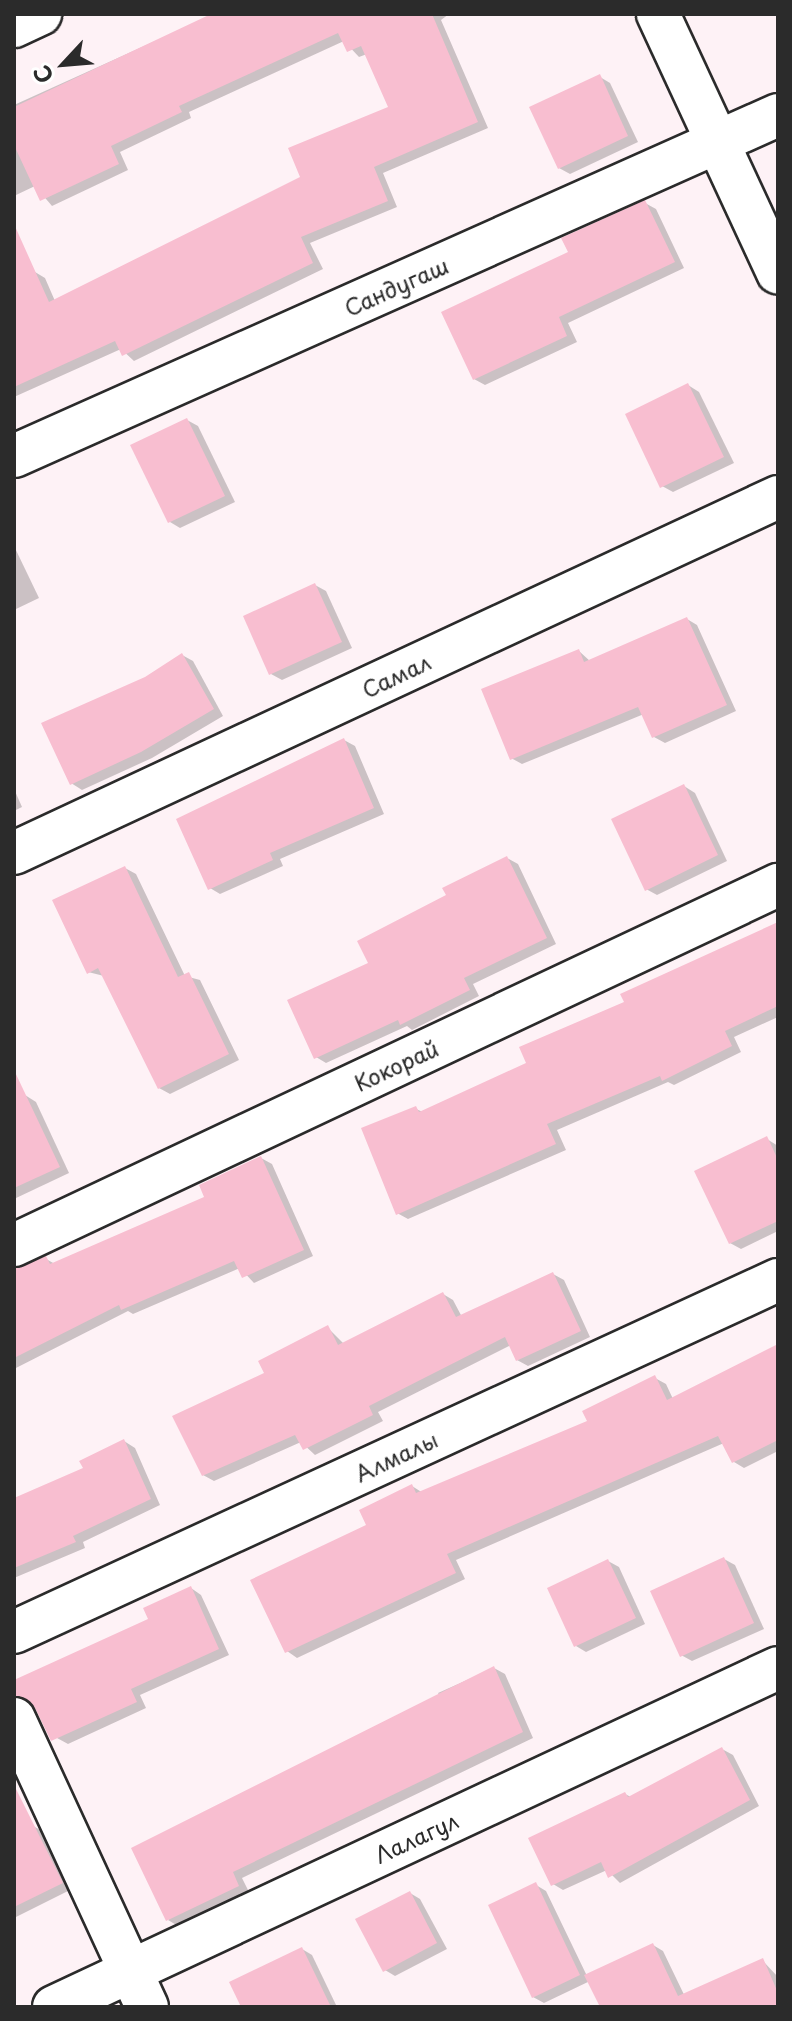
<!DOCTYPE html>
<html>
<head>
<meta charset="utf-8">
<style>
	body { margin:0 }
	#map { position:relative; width:792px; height:2021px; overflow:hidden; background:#fef2f6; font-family:"Playpen Sans",sans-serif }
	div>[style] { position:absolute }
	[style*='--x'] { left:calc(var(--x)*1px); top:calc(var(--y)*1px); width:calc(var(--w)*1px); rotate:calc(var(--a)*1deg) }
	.shadow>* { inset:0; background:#0003 }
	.building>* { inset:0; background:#f8bed0 }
	.roads { filter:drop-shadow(2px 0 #2b2b2b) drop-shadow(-2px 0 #2b2b2b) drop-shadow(0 2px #2b2b2b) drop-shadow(0 -2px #2b2b2b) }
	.minor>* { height:42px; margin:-21px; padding:0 21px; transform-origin:21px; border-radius:21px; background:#fff }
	span { translate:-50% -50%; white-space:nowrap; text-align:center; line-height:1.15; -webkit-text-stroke:6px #fff; paint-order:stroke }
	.street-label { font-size:22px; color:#2b2b2b }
	.frame { position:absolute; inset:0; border:16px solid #2b2b2b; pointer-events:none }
	.north { position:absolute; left:24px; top:24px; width:80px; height:80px; -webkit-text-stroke:6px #fff; paint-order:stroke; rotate:244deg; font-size:22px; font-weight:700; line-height:32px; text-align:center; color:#2b2b2b }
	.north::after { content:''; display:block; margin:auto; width:28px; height:36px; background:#2b2b2b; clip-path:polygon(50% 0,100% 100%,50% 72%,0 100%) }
</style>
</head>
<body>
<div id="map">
	<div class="shadow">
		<i style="clip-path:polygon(215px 14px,449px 14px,441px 20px,488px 128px,383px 173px,397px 207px,310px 243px,323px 269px,134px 361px,121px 349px,14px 397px,14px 281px,35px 272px,45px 278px,55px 301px,303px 178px,391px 108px,367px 54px,359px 57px,344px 41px,189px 112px,191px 118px,120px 152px,128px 170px,52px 206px,35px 186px,14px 196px,14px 105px)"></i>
		<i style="clip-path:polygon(600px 77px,610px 83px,638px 142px,570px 174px,559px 168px)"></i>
		<i style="clip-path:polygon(645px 203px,656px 209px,684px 268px,568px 323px,577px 342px,485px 385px,474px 379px,571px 253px)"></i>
		<i style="clip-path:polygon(688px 385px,699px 392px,734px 463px,673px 492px,662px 486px)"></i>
		<i style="clip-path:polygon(187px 420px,198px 426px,235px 502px,180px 528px,170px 522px)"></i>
		<i style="clip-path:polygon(14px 546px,39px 598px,14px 610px)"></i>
		<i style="clip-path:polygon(315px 585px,326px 591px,352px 648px,282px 680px,271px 674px)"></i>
		<i style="clip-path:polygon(687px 619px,697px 625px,736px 711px,665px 743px,654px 737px,644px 714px,522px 764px,511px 758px,579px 651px,591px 662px)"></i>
		<i style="clip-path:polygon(182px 655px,193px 661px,223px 716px,152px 758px,82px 790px,71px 783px,146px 678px)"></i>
		<i style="clip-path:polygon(344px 740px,355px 746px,384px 814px,280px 859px,283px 866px,220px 894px,210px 888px)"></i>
		<i style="clip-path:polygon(684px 786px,695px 793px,727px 861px,657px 895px,646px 889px)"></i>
		<i style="clip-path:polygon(14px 789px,22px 807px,14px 811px)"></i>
		<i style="clip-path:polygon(507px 858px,518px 864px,556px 944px,473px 984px,479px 996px,412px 1030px,407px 1026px,326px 1063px,316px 1057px,371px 964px,448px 896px)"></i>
		<i style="clip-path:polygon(125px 868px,136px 874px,185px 976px,200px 980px,239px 1060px,170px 1094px,159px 1088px,104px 976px,88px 972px)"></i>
		<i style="clip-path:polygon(778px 923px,778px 1017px,734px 1037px,741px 1052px,674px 1085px,668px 1082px,557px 1130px,566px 1150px,408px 1219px,397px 1213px,416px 1109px,423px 1112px,528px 1064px,626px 1003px)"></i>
		<i style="clip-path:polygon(25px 1095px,36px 1102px,69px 1173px,14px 1199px,14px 1101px)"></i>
		<i style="clip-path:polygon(767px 1139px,778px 1146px,778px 1231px,741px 1249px,730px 1243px)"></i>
		<i style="clip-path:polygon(261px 1158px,272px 1164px,313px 1256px,254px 1283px,240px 1268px,133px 1314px,128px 1311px,14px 1369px,14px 1271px,46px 1259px,55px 1264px,207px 1198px)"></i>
		<i style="clip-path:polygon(553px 1274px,564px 1280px,590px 1337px,528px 1366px,517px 1360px,511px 1345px,378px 1412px,383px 1421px,315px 1455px,301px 1442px,214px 1481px,203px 1475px,267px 1374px,328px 1328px,344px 1344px,443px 1294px,453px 1300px,462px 1317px)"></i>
		<i style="clip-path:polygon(778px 1346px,778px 1451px,744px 1468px,734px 1462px,724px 1443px,456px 1560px,465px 1579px,297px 1658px,287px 1651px,369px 1526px,412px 1486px,423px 1493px,590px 1422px,655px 1378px,666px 1384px,673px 1399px)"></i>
		<i style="clip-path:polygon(124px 1441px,135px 1448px,160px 1505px,83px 1542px,85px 1548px,14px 1578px,14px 1500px,85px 1469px)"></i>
		<i style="clip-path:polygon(724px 1559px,735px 1565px,764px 1629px,692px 1661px,681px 1655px)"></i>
		<i style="clip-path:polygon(608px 1561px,619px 1567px,645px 1624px,586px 1652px,576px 1646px)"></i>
		<i style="clip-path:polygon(191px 1588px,201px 1595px,229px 1655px,140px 1695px,146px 1708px,68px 1744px,57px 1738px,151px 1620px)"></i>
		<i style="clip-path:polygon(494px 1668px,505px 1674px,533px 1738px,242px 1878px,249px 1892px,178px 1926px,168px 1920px,441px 1698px,438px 1693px)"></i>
		<i style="clip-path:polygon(722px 1749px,733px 1755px,759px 1806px,620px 1883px,607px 1870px,563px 1890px,553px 1884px,625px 1794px,631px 1797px)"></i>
		<i style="clip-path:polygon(33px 1826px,44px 1832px,72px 1889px,14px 1918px,14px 1836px)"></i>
		<i style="clip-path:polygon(536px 1885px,546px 1891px,587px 1976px,653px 1945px,663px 1951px,690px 2007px,602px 2007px,590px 1981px,544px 2003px,533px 1997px)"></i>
		<i style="clip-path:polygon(410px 1893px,420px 1899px,447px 1949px,395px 1976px,385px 1970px)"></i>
		<i style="clip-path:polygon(302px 1949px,312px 1955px,337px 2007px,243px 2007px)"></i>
		<i style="clip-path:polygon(763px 1961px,778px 1977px,778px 2007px,726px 2007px)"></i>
	</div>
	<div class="building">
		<i style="clip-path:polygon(211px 14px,432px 14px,478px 122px,374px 167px,388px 201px,301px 237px,313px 263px,122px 356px,115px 341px,14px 387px,14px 224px,49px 302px,300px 177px,288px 148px,388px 107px,361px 46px,347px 52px,338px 33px,179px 106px,182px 112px,111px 146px,119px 164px,40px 201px,14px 145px,14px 107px)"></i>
		<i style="clip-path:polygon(600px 74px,628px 136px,558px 169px,529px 107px)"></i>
		<i style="clip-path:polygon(645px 200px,675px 262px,559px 317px,567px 336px,473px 380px,441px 312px,568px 252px,561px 238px)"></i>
		<i style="clip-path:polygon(688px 383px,724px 457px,660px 488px,625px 414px)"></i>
		<i style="clip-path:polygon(187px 418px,225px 496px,168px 523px,130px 445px)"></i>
		<i style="clip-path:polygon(315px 583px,342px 642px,269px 675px,243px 616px)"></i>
		<i style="clip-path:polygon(687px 617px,727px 705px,652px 738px,638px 707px,510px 760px,481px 689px,579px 649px,584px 662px)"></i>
		<i style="clip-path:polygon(182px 653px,214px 709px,141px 752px,70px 785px,41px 723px,145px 677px)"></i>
		<i style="clip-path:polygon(344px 738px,374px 808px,270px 853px,273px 860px,208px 890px,176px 819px)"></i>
		<i style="clip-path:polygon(684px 784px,718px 855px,645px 891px,611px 819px)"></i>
		<i style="clip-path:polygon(507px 856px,547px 938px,464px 978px,470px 990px,400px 1025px,398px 1020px,314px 1059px,287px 1000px,368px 963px,357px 941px,446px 895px,442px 888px)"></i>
		<i style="clip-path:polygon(125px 866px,178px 977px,189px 972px,229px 1054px,158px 1089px,98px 968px,87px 974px,52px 900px)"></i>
		<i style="clip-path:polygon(778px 922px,778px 1006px,725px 1031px,732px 1046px,662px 1081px,660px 1076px,547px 1124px,556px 1144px,396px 1215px,361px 1128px,416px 1106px,419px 1112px,526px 1063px,519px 1047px,624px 1002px,620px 994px)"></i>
		<i style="clip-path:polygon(14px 1070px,60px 1167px,14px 1188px)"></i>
		<i style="clip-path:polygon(767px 1136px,778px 1160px,778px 1221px,729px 1244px,694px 1171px)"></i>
		<i style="clip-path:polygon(261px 1156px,304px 1250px,242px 1278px,234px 1261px,121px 1310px,119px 1305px,14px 1358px,14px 1269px,46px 1256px,50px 1264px,204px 1197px,199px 1185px)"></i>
		<i style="clip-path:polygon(553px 1272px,581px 1331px,516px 1361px,505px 1337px,369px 1406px,373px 1415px,303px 1450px,295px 1435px,202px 1476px,172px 1416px,264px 1373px,258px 1361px,328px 1325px,338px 1345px,443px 1292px,456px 1317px)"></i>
		<i style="clip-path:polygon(778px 1344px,778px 1440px,732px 1463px,718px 1436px,447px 1554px,456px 1573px,285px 1653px,250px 1580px,366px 1525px,359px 1510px,412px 1484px,416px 1493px,587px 1421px,582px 1411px,655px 1375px,667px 1400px)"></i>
		<i style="clip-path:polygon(124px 1439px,151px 1499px,73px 1536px,76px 1542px,14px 1568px,14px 1498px,83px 1468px,79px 1461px)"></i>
		<i style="clip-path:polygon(724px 1557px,754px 1623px,680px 1657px,650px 1591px)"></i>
		<i style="clip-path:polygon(608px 1559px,636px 1618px,574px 1647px,547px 1588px)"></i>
		<i style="clip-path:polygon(191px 1586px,219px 1649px,131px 1689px,137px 1702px,51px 1741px,35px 1708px,14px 1695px,14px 1680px,148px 1619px,143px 1608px)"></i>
		<i style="clip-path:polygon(494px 1666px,523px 1732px,233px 1872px,239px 1886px,166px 1921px,131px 1848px)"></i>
		<i style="clip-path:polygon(722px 1747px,750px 1800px,608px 1878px,601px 1862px,551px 1886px,528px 1838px,625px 1792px,628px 1797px)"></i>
		<i style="clip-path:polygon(14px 1785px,63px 1883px,14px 1907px)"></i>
		<i style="clip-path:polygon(536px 1882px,580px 1975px,532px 1998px,488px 1905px)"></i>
		<i style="clip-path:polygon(410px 1891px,437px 1943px,383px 1972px,355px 1919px)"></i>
		<i style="clip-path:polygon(653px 1943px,678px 1996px,763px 1958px,778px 1993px,778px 2007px,600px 2007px,584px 1975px)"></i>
		<i style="clip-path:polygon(302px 1947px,331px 2007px,241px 2007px,229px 1982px)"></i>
	</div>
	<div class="roads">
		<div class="minor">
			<i style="--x:658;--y:14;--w:285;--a:65.1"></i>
			<i style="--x:14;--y:26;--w:29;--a:-25"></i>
			<i style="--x:14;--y:456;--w:837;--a:-24.05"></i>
			<i style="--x:14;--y:853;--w:843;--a:-24.98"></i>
			<i style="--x:14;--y:1245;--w:845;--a:-25.23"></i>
			<i style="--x:14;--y:1632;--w:841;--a:-24.74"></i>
			<i style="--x:14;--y:1719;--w:317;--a:65.2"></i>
			<i style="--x:54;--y:2007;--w:799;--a:-25.09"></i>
		</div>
	</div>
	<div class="street-label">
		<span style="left:396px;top:286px;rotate:-24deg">Сандугаш</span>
		<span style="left:396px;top:675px;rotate:-25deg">Самал</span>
		<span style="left:396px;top:1065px;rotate:-25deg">Кокорай</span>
		<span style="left:396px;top:1456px;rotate:-25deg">Алмалы</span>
		<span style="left:416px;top:1837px;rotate:-25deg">Лалагул</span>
	</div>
	<div class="frame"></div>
	<div class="north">С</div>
</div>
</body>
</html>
